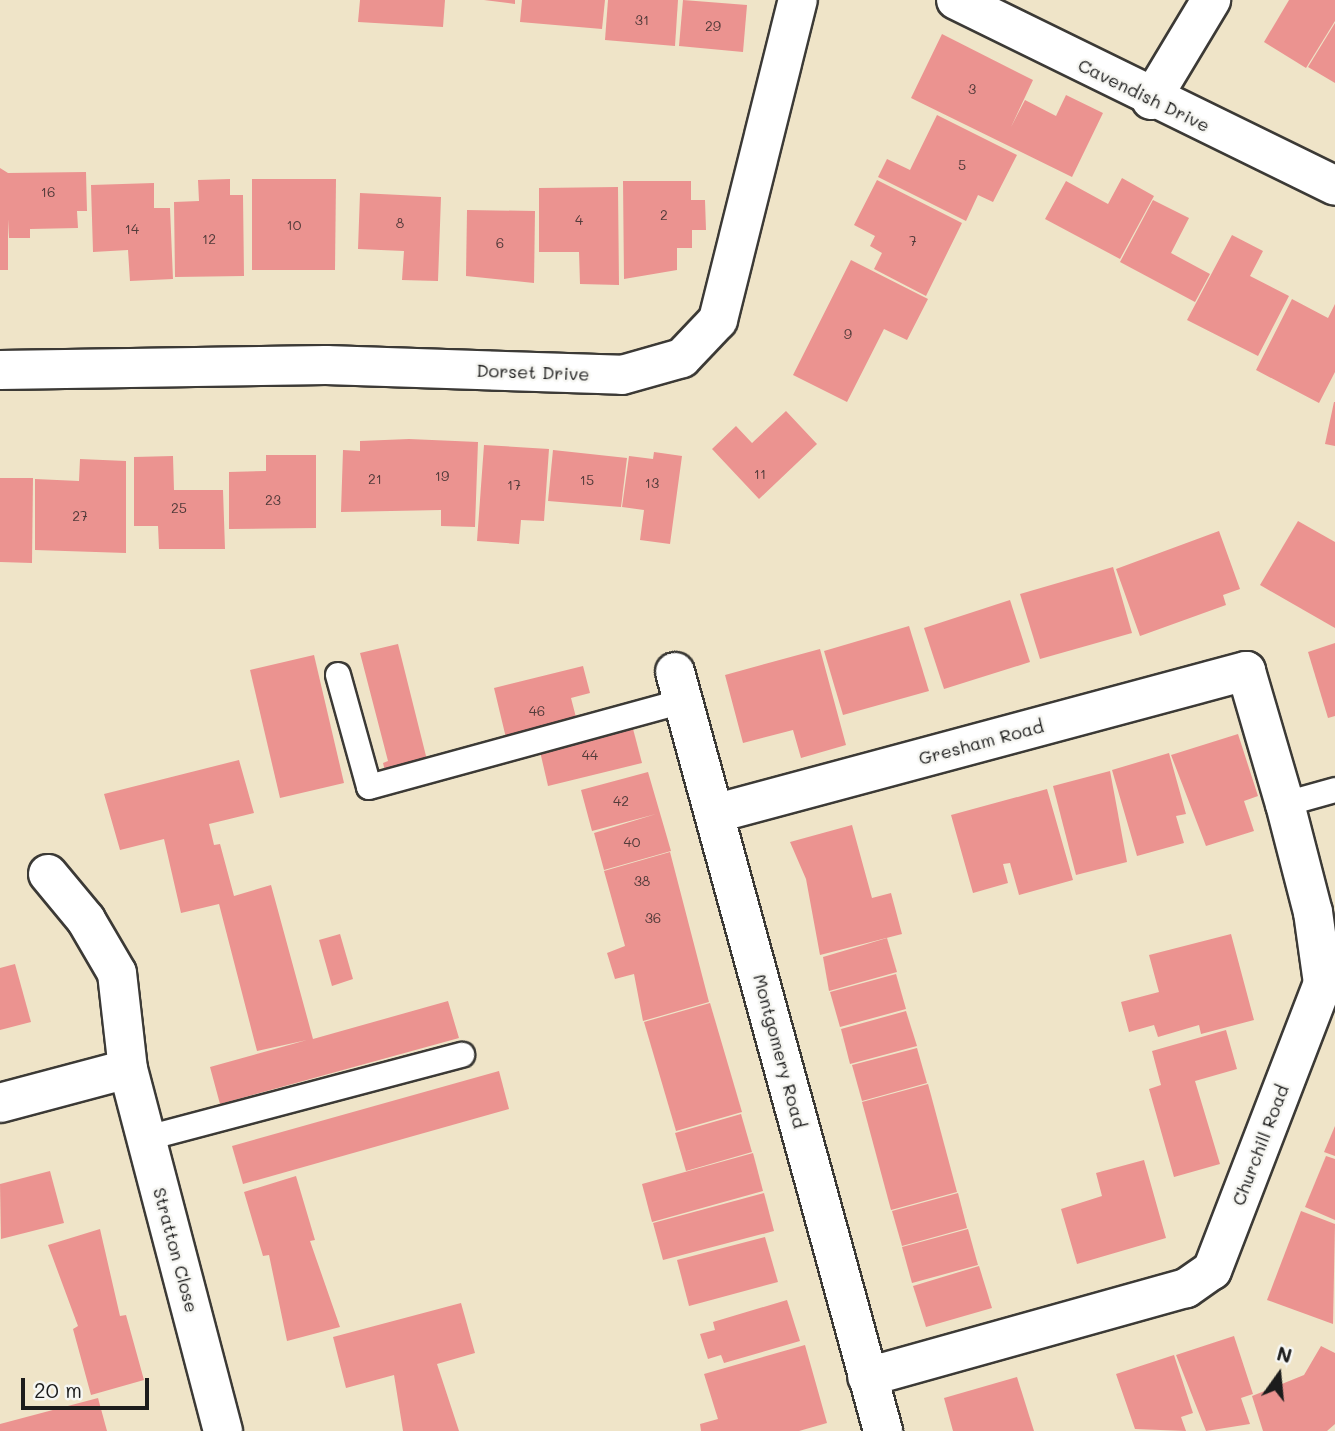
<!DOCTYPE html>
<html>
<head>
<meta charset="utf-8">
<style>
	body { margin:0 }
	#map { position:relative; width:1335px; height:1431px; overflow:hidden; background:#efe4c8; font-family:Mali,sans-serif }
	div>[style] { position:absolute }
	[style*='--x'] { left:calc(var(--x)*1px); top:calc(var(--y)*1px); width:calc(var(--w)*1px); rotate:calc(var(--a)*1deg) }
	.building>* { inset:0; background:#eb9390 }
	.roads { filter:drop-shadow(2px 0 #3c3a36) drop-shadow(-2px 0 #3c3a36) drop-shadow(0 2px #3c3a36) drop-shadow(0 -2px #3c3a36) }
	.service>* { height:24px; margin:-12px; padding:0 12px; transform-origin:12px; border-radius:12px; background:#fff }
	.minor>* { height:38px; margin:-19px; padding:0 19px; transform-origin:19px; border-radius:19px; background:#fff }
	span { translate:-50% -50%; white-space:nowrap; text-align:center; line-height:1.15; -webkit-text-stroke:5px #f6f6f2; paint-order:stroke }
	.number-label { font-size:14px; color:#503a39 }
	.number-label span { -webkit-text-stroke-width:0 }
	.street-label { font-size:18px; color:#1c1c1c }
	.north { position:absolute; left:1244px; top:1340px; width:70px; height:70px; -webkit-text-stroke:5px #f6f6f2; paint-order:stroke; rotate:15deg; font-size:19px; font-weight:700; line-height:28px; text-align:center; color:#1c1c1c }
	.north::after { content:''; display:block; margin:auto; width:24px; height:32px; background:#1c1c1c; clip-path:polygon(50% 0,100% 100%,50% 72%,0 100%) }
	.scale { position:absolute; left:21px; top:1378px; width:128px; height:32px; box-sizing:border-box; border:4px solid #1c1c1c; border-top:0; padding-left:9px; font-size:21px; line-height:24px; white-space:nowrap; color:#1c1c1c; -webkit-text-stroke:5px #f6f6f2; paint-order:stroke }
</style>
</head>
<body>
<div id="map">
	<div class="building">
		<i style="clip-path:polygon(360px 0,445px 0,443px 27px,358px 22px)"></i>
		<i style="clip-path:polygon(484px 0,515px 0,515px 4px)"></i>
		<i style="clip-path:polygon(522px 0,605px 0,602px 29px,520px 22px)"></i>
		<i style="clip-path:polygon(608px 0,678px 0,675px 46px,605px 40px)"></i>
		<i style="clip-path:polygon(683px 0,747px 5px,743px 52px,679px 46px)"></i>
		<i style="clip-path:polygon(1289px 0,1335px 0,1335px 21px,1306px 68px,1264px 42px)"></i>
		<i style="clip-path:polygon(1335px 23px,1335px 83px,1308px 67px)"></i>
		<i style="clip-path:polygon(942px 34px,1033px 80px,1011px 127px,1025px 100px,1056px 116px,1066px 95px,1103px 113px,1072px 177px,911px 98px)"></i>
		<i style="clip-path:polygon(937px 115px,1017px 155px,993px 202px,978px 195px,966px 221px,878px 177px,887px 159px,910px 170px)"></i>
		<i style="clip-path:polygon(0 168px,8px 173px,86px 172px,87px 211px,77px 211px,78px 228px,30px 229px,30px 238px,9px 238px,8px 219px,8px 270px,0 270px)"></i>
		<i style="clip-path:polygon(1122px 178px,1154px 196px,1120px 259px,1045px 219px,1066px 181px,1108px 204px)"></i>
		<i style="clip-path:polygon(230px 179px,230px 195px,243px 195px,244px 276px,175px 277px,174px 202px,199px 201px,198px 180px)"></i>
		<i style="clip-path:polygon(252px 179px,336px 179px,335px 270px,252px 270px)"></i>
		<i style="clip-path:polygon(877px 180px,962px 223px,926px 296px,874px 269px,882px 253px,870px 246px,875px 236px,854px 225px)"></i>
		<i style="clip-path:polygon(623px 181px,691px 181px,691px 200px,705px 200px,706px 230px,692px 230px,692px 248px,677px 248px,677px 270px,624px 279px)"></i>
		<i style="clip-path:polygon(154px 183px,154px 208px,170px 208px,173px 279px,130px 281px,128px 250px,93px 252px,91px 185px)"></i>
		<i style="clip-path:polygon(618px 187px,619px 285px,580px 284px,579px 252px,539px 252px,539px 188px)"></i>
		<i style="clip-path:polygon(360px 193px,441px 197px,438px 281px,402px 280px,404px 251px,358px 249px)"></i>
		<i style="clip-path:polygon(1153px 200px,1189px 218px,1171px 253px,1210px 274px,1195px 302px,1120px 262px)"></i>
		<i style="clip-path:polygon(467px 210px,535px 211px,534px 283px,466px 276px)"></i>
		<i style="clip-path:polygon(1232px 235px,1263px 251px,1250px 276px,1289px 296px,1258px 356px,1187px 320px)"></i>
		<i style="clip-path:polygon(851px 260px,928px 299px,907px 340px,884px 329px,847px 402px,793px 375px)"></i>
		<i style="clip-path:polygon(1292px 299px,1328px 318px,1335px 304px,1335px 372px,1319px 403px,1256px 370px)"></i>
		<i style="clip-path:polygon(1334px 402px,1335px 402px,1335px 446px,1325px 444px)"></i>
		<i style="clip-path:polygon(786px 411px,817px 444px,759px 499px,712px 449px,736px 426px,752px 443px)"></i>
		<i style="clip-path:polygon(409px 439px,478px 442px,475px 527px,441px 526px,441px 510px,341px 512px,343px 450px,360px 451px,360px 441px)"></i>
		<i style="clip-path:polygon(484px 445px,549px 449px,544px 521px,521px 520px,519px 544px,477px 541px)"></i>
		<i style="clip-path:polygon(553px 450px,627px 458px,621px 507px,548px 501px)"></i>
		<i style="clip-path:polygon(654px 452px,682px 456px,670px 544px,640px 540px,644px 510px,622px 507px,629px 456px,653px 459px)"></i>
		<i style="clip-path:polygon(266px 455px,316px 455px,316px 528px,229px 529px,229px 472px,266px 471px)"></i>
		<i style="clip-path:polygon(173px 456px,174px 490px,223px 490px,225px 549px,159px 549px,158px 526px,134px 526px,134px 457px)"></i>
		<i style="clip-path:polygon(80px 459px,126px 461px,126px 553px,35px 550px,35px 479px,79px 481px)"></i>
		<i style="clip-path:polygon(0 478px,33px 478px,32px 563px,0 562px)"></i>
		<i style="clip-path:polygon(1298px 521px,1335px 542px,1335px 628px,1260px 585px)"></i>
		<i style="clip-path:polygon(1219px 531px,1240px 589px,1223px 595px,1226px 605px,1140px 636px,1116px 569px)"></i>
		<i style="clip-path:polygon(1113px 567px,1132px 633px,1040px 659px,1020px 594px)"></i>
		<i style="clip-path:polygon(1010px 600px,1030px 662px,944px 689px,924px 628px)"></i>
		<i style="clip-path:polygon(909px 626px,929px 691px,843px 715px,824px 651px)"></i>
		<i style="clip-path:polygon(1335px 643px,1335px 716px,1328px 718px,1308px 652px)"></i>
		<i style="clip-path:polygon(398px 644px,428px 764px,386px 775px,383px 763px,388px 761px,360px 653px)"></i>
		<i style="clip-path:polygon(820px 649px,846px 745px,801px 758px,793px 730px,743px 743px,725px 675px)"></i>
		<i style="clip-path:polygon(314px 655px,344px 783px,280px 798px,250px 670px)"></i>
		<i style="clip-path:polygon(583px 666px,590px 693px,571px 698px,578px 725px,507px 742px,494px 688px)"></i>
		<i style="clip-path:polygon(632px 725px,642px 763px,548px 786px,539px 747px)"></i>
		<i style="clip-path:polygon(1238px 734px,1258px 796px,1244px 801px,1254px 831px,1206px 846px,1171px 755px)"></i>
		<i style="clip-path:polygon(1169px 753px,1186px 814px,1176px 816px,1184px 843px,1137px 856px,1112px 770px)"></i>
		<i style="clip-path:polygon(239px 760px,254px 813px,209px 824px,214px 845px,220px 844px,234px 896px,271px 885px,313px 1039px,448px 1001px,459px 1038px,220px 1104px,210px 1067px,307px 1040px,257px 1051px,219px 904px,181px 913px,164px 839px,120px 850px,104px 794px)"></i>
		<i style="clip-path:polygon(1110px 771px,1127px 862px,1076px 875px,1053px 786px)"></i>
		<i style="clip-path:polygon(648px 772px,671px 851px,604px 870px,594px 833px,656px 814px,592px 831px,581px 790px)"></i>
		<i style="clip-path:polygon(1047px 789px,1073px 880px,1019px 895px,1010px 863px,1003px 864px,1008px 883px,973px 893px,951px 815px)"></i>
		<i style="clip-path:polygon(852px 825px,872px 898px,891px 893px,902px 934px,820px 955px,806px 879px,790px 842px)"></i>
		<i style="clip-path:polygon(670px 852px,709px 1002px,643px 1021px,634px 974px,615px 979px,607px 953px,625px 946px,604px 871px)"></i>
		<i style="clip-path:polygon(340px 934px,353px 979px,332px 986px,319px 940px)"></i>
		<i style="clip-path:polygon(1231px 934px,1254px 1020px,1201px 1034px,1199px 1025px,1158px 1037px,1154px 1025px,1129px 1032px,1121px 1002px,1159px 992px,1149px 955px)"></i>
		<i style="clip-path:polygon(887px 938px,897px 972px,829px 991px,823px 957px)"></i>
		<i style="clip-path:polygon(15px 964px,31px 1022px,0 1030px,0 968px)"></i>
		<i style="clip-path:polygon(896px 974px,906px 1009px,840px 1027px,830px 992px)"></i>
		<i style="clip-path:polygon(710px 1003px,742px 1112px,676px 1131px,644px 1022px)"></i>
		<i style="clip-path:polygon(906px 1011px,917px 1046px,850px 1064px,841px 1029px)"></i>
		<i style="clip-path:polygon(1226px 1030px,1237px 1069px,1195px 1081px,1220px 1164px,1174px 1177px,1149px 1089px,1161px 1085px,1152px 1051px)"></i>
		<i style="clip-path:polygon(917px 1048px,927px 1083px,862px 1101px,852px 1065px)"></i>
		<i style="clip-path:polygon(499px 1071px,509px 1109px,243px 1184px,232px 1146px)"></i>
		<i style="clip-path:polygon(928px 1084px,957px 1192px,891px 1210px,862px 1102px)"></i>
		<i style="clip-path:polygon(741px 1114px,752px 1152px,686px 1171px,675px 1133px)"></i>
		<i style="clip-path:polygon(1335px 1126px,1335px 1156px,1324px 1152px)"></i>
		<i style="clip-path:polygon(753px 1153px,763px 1191px,652px 1222px,642px 1184px)"></i>
		<i style="clip-path:polygon(1326px 1156px,1335px 1159px,1335px 1220px,1305px 1207px)"></i>
		<i style="clip-path:polygon(1144px 1160px,1166px 1238px,1077px 1264px,1061px 1209px,1102px 1196px,1096px 1173px)"></i>
		<i style="clip-path:polygon(50px 1171px,64px 1223px,1px 1239px,0 1184px)"></i>
		<i style="clip-path:polygon(296px 1176px,315px 1240px,310px 1241px,340px 1327px,287px 1341px,269px 1255px,263px 1256px,244px 1192px)"></i>
		<i style="clip-path:polygon(764px 1193px,774px 1231px,663px 1260px,653px 1223px)"></i>
		<i style="clip-path:polygon(958px 1193px,967px 1228px,902px 1246px,892px 1211px)"></i>
		<i style="clip-path:polygon(1301px 1211px,1335px 1224px,1333px 1324px,1267px 1300px)"></i>
		<i style="clip-path:polygon(100px 1229px,120px 1316px,126px 1315px,144px 1380px,91px 1395px,73px 1329px,78px 1326px,48px 1245px)"></i>
		<i style="clip-path:polygon(968px 1229px,978px 1265px,912px 1283px,902px 1247px)"></i>
		<i style="clip-path:polygon(765px 1237px,778px 1282px,689px 1306px,677px 1260px)"></i>
		<i style="clip-path:polygon(979px 1266px,992px 1308px,926px 1327px,913px 1286px)"></i>
		<i style="clip-path:polygon(787px 1300px,800px 1341px,724px 1363px,721px 1355px,708px 1359px,700px 1334px,715px 1330px,713px 1322px)"></i>
		<i style="clip-path:polygon(461px 1303px,475px 1353px,437px 1364px,459px 1431px,403px 1431px,394px 1375px,346px 1388px,333px 1337px)"></i>
		<i style="clip-path:polygon(1234px 1336px,1253px 1394px,1241px 1398px,1250px 1424px,1206px 1431px,1176px 1355px)"></i>
		<i style="clip-path:polygon(805px 1345px,827px 1423px,799px 1431px,701px 1431px,700px 1424px,718px 1419px,704px 1374px)"></i>
		<i style="clip-path:polygon(1321px 1346px,1335px 1353px,1335px 1424px,1327px 1431px,1263px 1431px,1252px 1396px,1304px 1375px)"></i>
		<i style="clip-path:polygon(1174px 1355px,1193px 1413px,1181px 1417px,1186px 1431px,1135px 1429px,1116px 1374px)"></i>
		<i style="clip-path:polygon(1017px 1377px,1034px 1431px,953px 1431px,944px 1398px)"></i>
		<i style="clip-path:polygon(98px 1398px,107px 1431px,0 1431px,0 1424px)"></i>
	</div>
	<div class="roads">
		<div class="service">
			<i style="--x:338;--y:675;--w:116;--a:74.5"></i>
			<i style="--x:369;--y:787;--w:326;--a:-15.3"></i>
			<i style="--x:1285;--y:804;--w:52;--a:-15.6"></i>
			<i style="--x:147;--y:1138;--w:326;--a:-14.8"></i>
		</div>
		<div class="minor">
			<i style="--x:956;--y:0;--w:422;--a:26.1"></i>
			<i style="--x:1151;--y:100;--w:117;--a:-59"></i>
			<i style="--x:0;--y:370;--w:326;--a:-0.9"></i>
			<i style="--x:326;--y:365;--w:296;--a:1.9"></i>
			<i style="--x:622;--y:375;--w:62;--a:-15.8"></i>
			<i style="--x:682;--y:358;--w:52;--a:-46.5"></i>
			<i style="--x:718;--y:320;--w:330;--a:-76"></i>
			<i style="--x:675;--y:672;--w:787;--a:74.67"></i>
			<i style="--x:717;--y:813;--w:548;--a:-15.03"></i>
			<i style="--x:1246;--y:671;--w:139;--a:73.7"></i>
			<i style="--x:1285;--y:804;--w:112;--a:75.5"></i>
			<i style="--x:1313;--y:912;--w:72;--a:82"></i>
			<i style="--x:1323;--y:983;--w:308;--a:111.1"></i>
			<i style="--x:1212;--y:1270;--w:32;--a:145"></i>
			<i style="--x:1186;--y:1288;--w:331;--a:164.4"></i>
			<i style="--x:48;--y:874;--w:60;--a:50.4"></i>
			<i style="--x:86;--y:920;--w:61;--a:59.7"></i>
			<i style="--x:117;--y:973;--w:97;--a:83.5"></i>
			<i style="--x:128;--y:1069;--w:374;--a:75.3"></i>
			<i style="--x:0;--y:1103;--w:132;--a:-14.9"></i>
		</div>
	</div>
	<div class="number-label">
		<span style="left:642px;top:20px">31</span>
		<span style="left:713px;top:26px">29</span>
		<span style="left:972px;top:89px">3</span>
		<span style="left:962px;top:165px">5</span>
		<span style="left:48px;top:192px">16</span>
		<span style="left:664px;top:215px">2</span>
		<span style="left:579px;top:220px">4</span>
		<span style="left:400px;top:223px">8</span>
		<span style="left:294px;top:225px">10</span>
		<span style="left:132px;top:229px">14</span>
		<span style="left:209px;top:239px">12</span>
		<span style="left:913px;top:241px">7</span>
		<span style="left:500px;top:243px">6</span>
		<span style="left:848px;top:334px">9</span>
		<span style="left:760px;top:474px">11</span>
		<span style="left:442px;top:476px">19</span>
		<span style="left:375px;top:479px">21</span>
		<span style="left:587px;top:480px">15</span>
		<span style="left:652px;top:483px">13</span>
		<span style="left:514px;top:485px">17</span>
		<span style="left:273px;top:500px">23</span>
		<span style="left:179px;top:508px">25</span>
		<span style="left:80px;top:516px">27</span>
		<span style="left:537px;top:711px">46</span>
		<span style="left:590px;top:755px">44</span>
		<span style="left:621px;top:801px">42</span>
		<span style="left:632px;top:842px">40</span>
		<span style="left:642px;top:881px">38</span>
		<span style="left:653px;top:918px">36</span>
	</div>
	<div class="street-label">
		<span style="left:1144px;top:95px;rotate:26deg">Cavendish Drive</span>
		<span style="left:533px;top:372px;rotate:2deg">Dorset Drive</span>
		<span style="left:981px;top:742px;rotate:-15deg">Gresham Road</span>
		<span style="left:780px;top:1051px;rotate:75deg">Montgomery Road</span>
		<span style="left:1260px;top:1145px;rotate:-69deg">Churchill Road</span>
		<span style="left:176px;top:1250px;rotate:75deg">Stratton Close</span>
	</div>
	<div class="north">N</div>
	<div class="scale">20 m</div>
</div>
</body>
</html>
